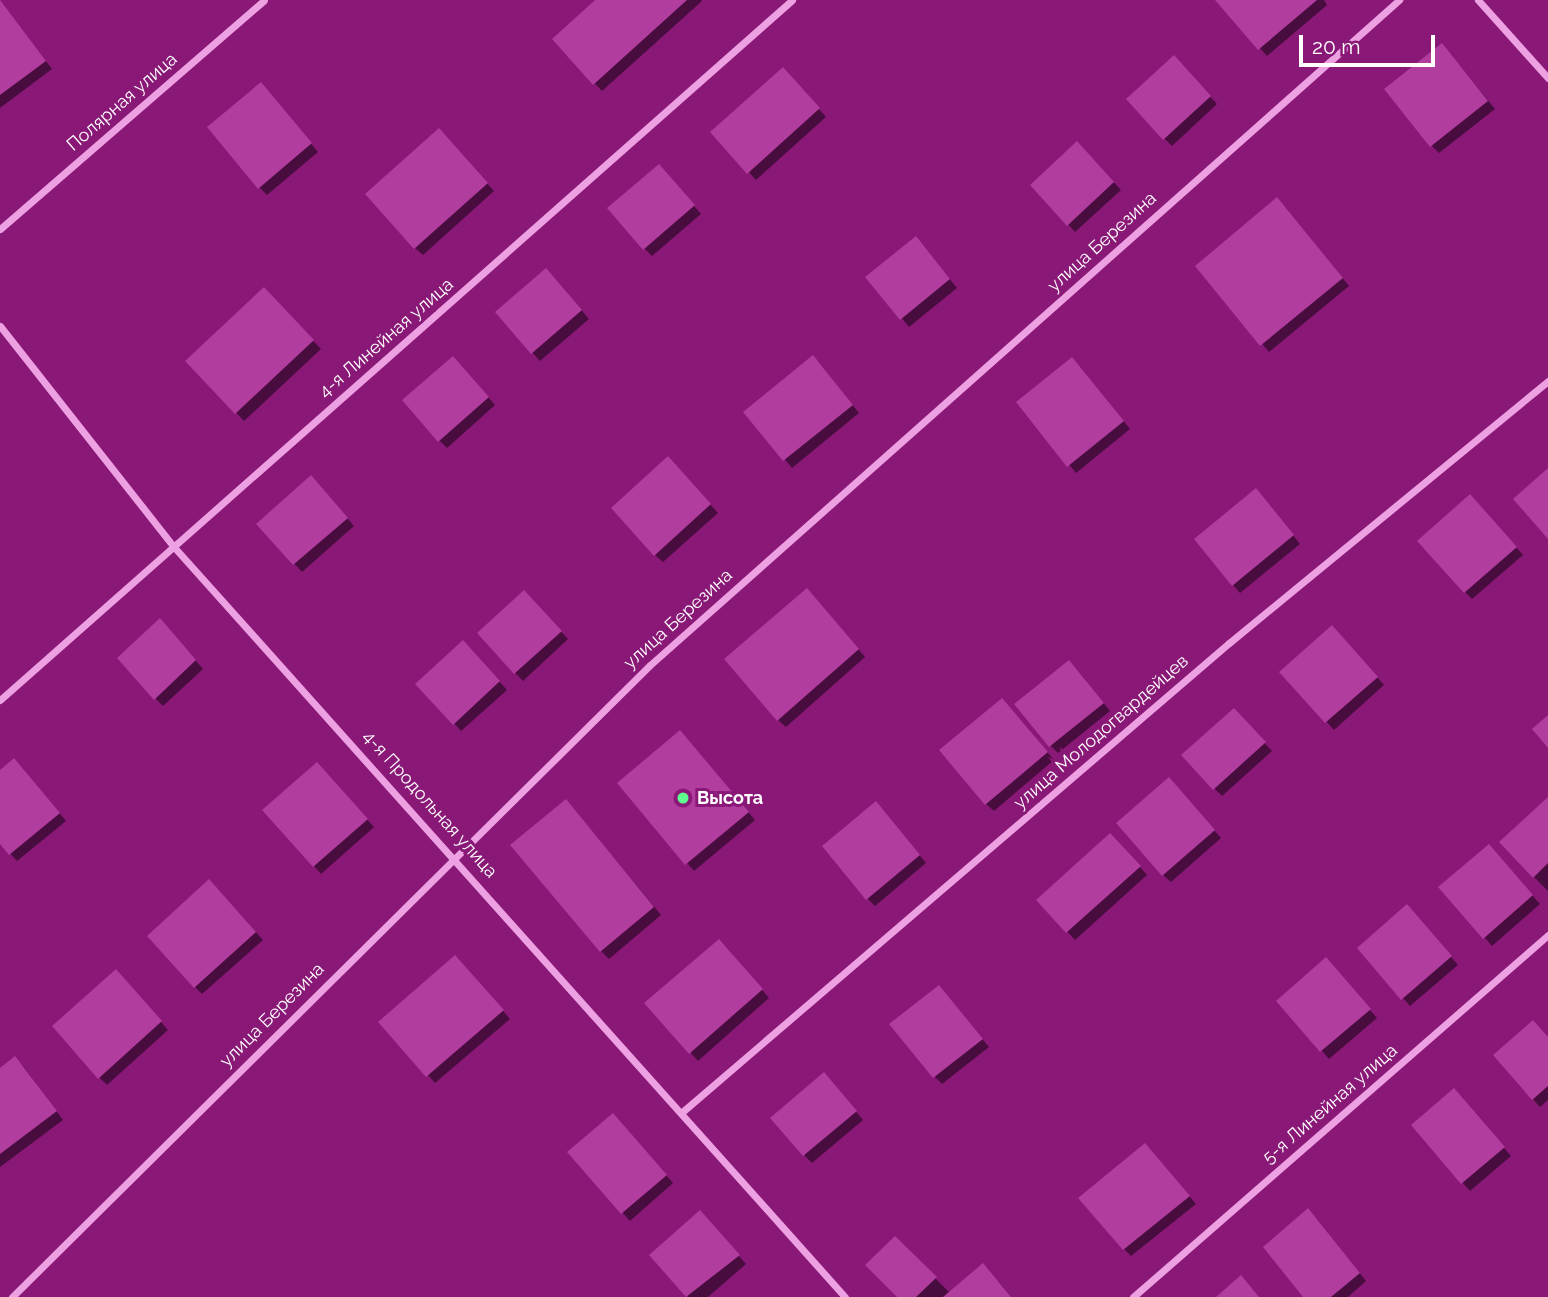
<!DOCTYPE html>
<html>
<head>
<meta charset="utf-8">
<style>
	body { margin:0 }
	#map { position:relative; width:1548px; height:1297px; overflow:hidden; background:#891877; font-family:Raleway,sans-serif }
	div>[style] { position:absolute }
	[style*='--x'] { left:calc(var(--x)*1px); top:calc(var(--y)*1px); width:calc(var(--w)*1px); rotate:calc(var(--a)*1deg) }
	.shadow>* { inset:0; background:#0007 }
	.building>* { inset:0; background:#b13d9f }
	.minor>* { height:7px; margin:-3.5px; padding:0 3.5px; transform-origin:3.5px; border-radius:3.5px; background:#eea1e2 }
	.dots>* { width:19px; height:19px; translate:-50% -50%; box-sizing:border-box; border:4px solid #891877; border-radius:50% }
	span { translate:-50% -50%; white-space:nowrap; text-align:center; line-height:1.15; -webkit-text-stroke:6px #891877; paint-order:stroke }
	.street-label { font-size:18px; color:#fff }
	.poi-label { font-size:18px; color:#fff; font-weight:700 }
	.left { translate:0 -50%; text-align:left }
	.scale { position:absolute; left:1299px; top:35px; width:136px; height:32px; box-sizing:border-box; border:4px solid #fff; border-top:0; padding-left:9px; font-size:21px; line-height:24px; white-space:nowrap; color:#fff; -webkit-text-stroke:5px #891877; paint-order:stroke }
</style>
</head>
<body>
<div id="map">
	<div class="shadow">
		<i style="clip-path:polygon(597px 0,701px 0,702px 1px,602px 91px,554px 39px)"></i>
		<i style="clip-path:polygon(1218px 0,1324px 0,1327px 5px,1267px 56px)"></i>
		<i style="clip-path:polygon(0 2px,52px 69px,0 108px)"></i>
		<i style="clip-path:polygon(1449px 53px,1495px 109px,1439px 153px,1432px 146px)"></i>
		<i style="clip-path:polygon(1181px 65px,1217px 104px,1172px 146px,1164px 138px)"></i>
		<i style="clip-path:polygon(790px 77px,826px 117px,756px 180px,713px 132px)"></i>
		<i style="clip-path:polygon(269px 92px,318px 152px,267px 195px,259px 187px)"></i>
		<i style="clip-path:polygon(447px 138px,494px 191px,423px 255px,415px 248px)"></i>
		<i style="clip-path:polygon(1084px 151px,1121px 190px,1075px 232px,1068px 224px)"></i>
		<i style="clip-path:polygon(666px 174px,701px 214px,652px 256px,644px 248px)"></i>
		<i style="clip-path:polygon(1285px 207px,1349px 286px,1269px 352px,1197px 266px)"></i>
		<i style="clip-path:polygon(923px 246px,957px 288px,909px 327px,868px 277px)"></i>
		<i style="clip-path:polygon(554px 278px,589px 319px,540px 361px,497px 313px)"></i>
		<i style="clip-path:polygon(264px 290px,321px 349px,244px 421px,188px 361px)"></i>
		<i style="clip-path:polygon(461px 365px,495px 405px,447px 448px,439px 440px)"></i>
		<i style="clip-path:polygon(821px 365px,859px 413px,792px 468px,746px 412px)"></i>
		<i style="clip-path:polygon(1080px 367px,1130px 429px,1076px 473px,1018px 402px)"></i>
		<i style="clip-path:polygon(676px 466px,718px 513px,663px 562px,655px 555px)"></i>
		<i style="clip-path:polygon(318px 485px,354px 526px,302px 572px,259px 524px)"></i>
		<i style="clip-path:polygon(1263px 498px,1300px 544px,1240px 593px,1233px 585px)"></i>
		<i style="clip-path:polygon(1478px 504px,1523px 555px,1472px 599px,1465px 592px)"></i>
		<i style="clip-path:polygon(815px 598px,865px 657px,786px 727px,778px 720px)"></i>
		<i style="clip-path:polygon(532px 600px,568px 639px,523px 681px,479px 634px)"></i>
		<i style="clip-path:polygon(167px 628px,203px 669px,163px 706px,155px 698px)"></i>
		<i style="clip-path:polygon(1339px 635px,1384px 685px,1334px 730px,1282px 672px)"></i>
		<i style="clip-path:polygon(471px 650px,507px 690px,461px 731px,454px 723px)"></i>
		<i style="clip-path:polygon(1077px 670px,1110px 711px,1058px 753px,1051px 746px)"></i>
		<i style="clip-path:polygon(1010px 708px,1054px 760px,994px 811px,986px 804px)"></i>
		<i style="clip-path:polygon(1234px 711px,1272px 751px,1222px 796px,1214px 788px)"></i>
		<i style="clip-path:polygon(688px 740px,755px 820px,694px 871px,619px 784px)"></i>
		<i style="clip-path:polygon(22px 768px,66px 821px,17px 861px,0 842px,0 772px)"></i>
		<i style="clip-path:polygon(324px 772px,374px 827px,321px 874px,264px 810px)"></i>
		<i style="clip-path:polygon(1176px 787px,1221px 838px,1171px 882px,1163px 875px)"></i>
		<i style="clip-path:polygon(1548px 799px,1548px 891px,1534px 877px)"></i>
		<i style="clip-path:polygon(573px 809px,661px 915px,609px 959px,601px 951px)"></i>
		<i style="clip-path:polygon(883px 811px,926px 863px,875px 906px,867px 898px)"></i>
		<i style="clip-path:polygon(1118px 842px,1147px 875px,1075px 940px,1038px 900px)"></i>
		<i style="clip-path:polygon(1496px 854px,1540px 904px,1492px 946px,1441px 887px)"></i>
		<i style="clip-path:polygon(217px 889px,263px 940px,202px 994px,195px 987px)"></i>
		<i style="clip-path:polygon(1414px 914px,1458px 965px,1410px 1006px,1403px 998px)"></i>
		<i style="clip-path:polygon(727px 948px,769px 998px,698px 1061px,647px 1003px)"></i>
		<i style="clip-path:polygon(463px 964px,510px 1019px,435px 1083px,381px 1022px)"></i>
		<i style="clip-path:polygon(1333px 967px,1377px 1018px,1329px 1059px,1278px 1001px)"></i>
		<i style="clip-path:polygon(124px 979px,168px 1030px,107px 1085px,99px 1077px)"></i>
		<i style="clip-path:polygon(946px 995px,989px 1047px,942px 1084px,934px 1076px)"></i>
		<i style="clip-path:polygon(1548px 1038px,1548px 1100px,1540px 1107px,1533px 1099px)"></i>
		<i style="clip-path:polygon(23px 1066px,63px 1120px,0 1167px,0 1070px)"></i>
		<i style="clip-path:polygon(831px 1082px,863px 1120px,812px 1163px,804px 1155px)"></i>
		<i style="clip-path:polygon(1462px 1098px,1511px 1156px,1470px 1191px,1413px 1126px)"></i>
		<i style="clip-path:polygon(620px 1123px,673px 1183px,630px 1221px,569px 1153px)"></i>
		<i style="clip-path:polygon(1152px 1153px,1196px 1204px,1131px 1256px,1124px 1249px)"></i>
		<i style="clip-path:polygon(1316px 1218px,1366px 1281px,1348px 1297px,1305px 1297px)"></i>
		<i style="clip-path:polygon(707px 1220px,746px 1264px,708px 1297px,688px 1297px,651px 1255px)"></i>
		<i style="clip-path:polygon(895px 1238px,950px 1293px,998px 1281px,1011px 1297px,899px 1297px)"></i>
	</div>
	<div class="building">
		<i style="clip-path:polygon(0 0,46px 61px,0 95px)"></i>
		<i style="clip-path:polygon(595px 0,687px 0,593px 85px,552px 39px)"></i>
		<i style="clip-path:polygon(1215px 0,1317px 0,1258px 50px)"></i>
		<i style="clip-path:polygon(1442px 43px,1488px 101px,1430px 147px,1384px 89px)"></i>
		<i style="clip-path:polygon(1174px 55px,1211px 96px,1163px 140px,1126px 99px)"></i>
		<i style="clip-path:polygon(783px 67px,820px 108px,747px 174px,710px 132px)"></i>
		<i style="clip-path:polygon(261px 82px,312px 143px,258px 189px,207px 127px)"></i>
		<i style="clip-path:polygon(439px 128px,488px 183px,414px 249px,365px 194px)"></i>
		<i style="clip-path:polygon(1077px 141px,1114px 182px,1067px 226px,1030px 185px)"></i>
		<i style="clip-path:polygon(659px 164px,695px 205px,643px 250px,607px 208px)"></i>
		<i style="clip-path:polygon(1277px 197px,1343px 278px,1260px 346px,1195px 266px)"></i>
		<i style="clip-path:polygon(916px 236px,950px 279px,900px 320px,865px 277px)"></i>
		<i style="clip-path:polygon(546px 268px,582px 310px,531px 354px,495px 312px)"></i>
		<i style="clip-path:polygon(264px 287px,314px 340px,235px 414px,185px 361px)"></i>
		<i style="clip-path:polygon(813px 355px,853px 405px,783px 461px,743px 412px)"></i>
		<i style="clip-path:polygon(453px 356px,489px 397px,438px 442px,402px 400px)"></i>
		<i style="clip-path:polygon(1072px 357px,1124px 421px,1067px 467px,1016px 402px)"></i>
		<i style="clip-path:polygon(668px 456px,711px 504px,654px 556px,611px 508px)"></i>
		<i style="clip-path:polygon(1548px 468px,1548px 539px,1513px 499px)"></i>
		<i style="clip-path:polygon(311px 475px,348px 518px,293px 565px,256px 524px)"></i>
		<i style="clip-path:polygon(1256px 488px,1294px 535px,1232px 586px,1194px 539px)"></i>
		<i style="clip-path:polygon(1470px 494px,1517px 547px,1464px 593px,1417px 541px)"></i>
		<i style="clip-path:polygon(807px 588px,859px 649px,777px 721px,724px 659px)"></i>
		<i style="clip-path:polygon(524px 590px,562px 631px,514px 674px,477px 633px)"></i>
		<i style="clip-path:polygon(160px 618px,196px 660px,154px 700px,117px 658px)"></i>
		<i style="clip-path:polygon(1332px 625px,1378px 677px,1325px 723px,1279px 672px)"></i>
		<i style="clip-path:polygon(463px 640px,500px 681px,453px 725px,415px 684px)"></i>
		<i style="clip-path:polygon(1069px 660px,1104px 703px,1049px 747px,1014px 704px)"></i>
		<i style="clip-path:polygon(1002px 698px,1048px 752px,985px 805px,939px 750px)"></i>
		<i style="clip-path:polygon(1234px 708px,1266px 742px,1213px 790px,1181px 755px)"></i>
		<i style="clip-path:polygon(1548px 715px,1548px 748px,1532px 729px)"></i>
		<i style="clip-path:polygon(680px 730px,749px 812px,685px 865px,617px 783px)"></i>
		<i style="clip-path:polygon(14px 758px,60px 813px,9px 855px,0 844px,0 770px)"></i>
		<i style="clip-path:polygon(317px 762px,368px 819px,313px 867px,262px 810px)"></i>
		<i style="clip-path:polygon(1169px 777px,1215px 830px,1162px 876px,1116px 823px)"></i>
		<i style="clip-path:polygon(1548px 797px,1548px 863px,1533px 878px,1499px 842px)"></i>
		<i style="clip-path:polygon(566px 799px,654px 907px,600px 952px,510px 845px)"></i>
		<i style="clip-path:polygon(876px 801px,920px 855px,866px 900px,822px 846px)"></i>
		<i style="clip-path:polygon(1110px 833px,1141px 866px,1066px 933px,1036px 900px)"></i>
		<i style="clip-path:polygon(1489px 844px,1533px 895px,1483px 939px,1438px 887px)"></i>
		<i style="clip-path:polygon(209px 879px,256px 932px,194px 988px,147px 936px)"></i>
		<i style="clip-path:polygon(1407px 904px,1452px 956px,1401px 1000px,1357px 948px)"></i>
		<i style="clip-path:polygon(719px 939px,763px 989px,689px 1054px,644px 1003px)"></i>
		<i style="clip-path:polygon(455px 955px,504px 1010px,426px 1077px,378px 1022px)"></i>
		<i style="clip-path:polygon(1326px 957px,1371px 1009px,1320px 1052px,1276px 1001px)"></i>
		<i style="clip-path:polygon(116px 969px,162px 1021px,98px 1079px,52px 1026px)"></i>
		<i style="clip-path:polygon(939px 985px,983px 1039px,933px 1078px,889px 1024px)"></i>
		<i style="clip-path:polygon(1533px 1020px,1548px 1037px,1548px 1086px,1532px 1100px,1493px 1055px)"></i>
		<i style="clip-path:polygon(15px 1056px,57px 1111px,0 1154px,0 1068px)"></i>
		<i style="clip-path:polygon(824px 1072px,857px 1111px,803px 1156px,770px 1118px)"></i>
		<i style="clip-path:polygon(1454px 1088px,1505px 1147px,1461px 1184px,1411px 1125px)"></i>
		<i style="clip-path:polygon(613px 1113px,667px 1175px,621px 1214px,567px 1152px)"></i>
		<i style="clip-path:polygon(1145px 1143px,1190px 1196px,1123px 1250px,1078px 1198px)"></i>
		<i style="clip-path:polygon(1308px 1208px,1360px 1273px,1331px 1297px,1303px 1297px,1263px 1247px)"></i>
		<i style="clip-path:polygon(700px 1210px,740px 1255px,686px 1297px,649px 1255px)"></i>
		<i style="clip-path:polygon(895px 1236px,937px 1277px,916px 1297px,897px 1297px,865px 1265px)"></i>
		<i style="clip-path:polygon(983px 1263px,1011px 1297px,943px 1297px)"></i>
		<i style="clip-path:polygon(1241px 1275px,1259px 1297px,1216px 1297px)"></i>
	</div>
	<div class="minor">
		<i style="--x:1478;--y:0;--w:105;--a:48.1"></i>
		<i style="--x:0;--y:229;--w:349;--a:-40.9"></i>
		<i style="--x:0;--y:326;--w:281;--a:51.8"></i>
		<i style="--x:174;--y:547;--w:1006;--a:48.18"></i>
		<i style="--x:0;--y:700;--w:1057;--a:-41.47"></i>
		<i style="--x:681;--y:1113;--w:722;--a:-40.62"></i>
		<i style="--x:1229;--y:643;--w:413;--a:-39.4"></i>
		<i style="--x:12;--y:1297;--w:898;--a:-44.73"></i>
		<i style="--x:650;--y:665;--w:1002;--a:-41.6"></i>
		<i style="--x:1133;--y:1297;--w:551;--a:-41.1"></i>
	</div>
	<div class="dots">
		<i style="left:683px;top:798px;background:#5eff8f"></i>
	</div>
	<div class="street-label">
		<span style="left:122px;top:102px;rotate:-41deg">Полярная улица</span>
		<span style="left:1102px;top:242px;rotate:-42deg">улица Березина</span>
		<span style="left:386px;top:338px;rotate:-41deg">4-я Линейная улица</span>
		<span style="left:678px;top:619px;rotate:-42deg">улица Березина</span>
		<span style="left:1101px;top:732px;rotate:-41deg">улица Молодогвардейцев</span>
		<span style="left:430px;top:804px;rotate:48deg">4-я Продольная улица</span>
		<span style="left:272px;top:1015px;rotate:-45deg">улица Березина</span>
		<span style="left:1330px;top:1104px;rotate:-41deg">5-я Линейная улица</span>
	</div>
	<div class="poi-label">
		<span class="left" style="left:697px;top:798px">Высота</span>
	</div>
	<div class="scale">20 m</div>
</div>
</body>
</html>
